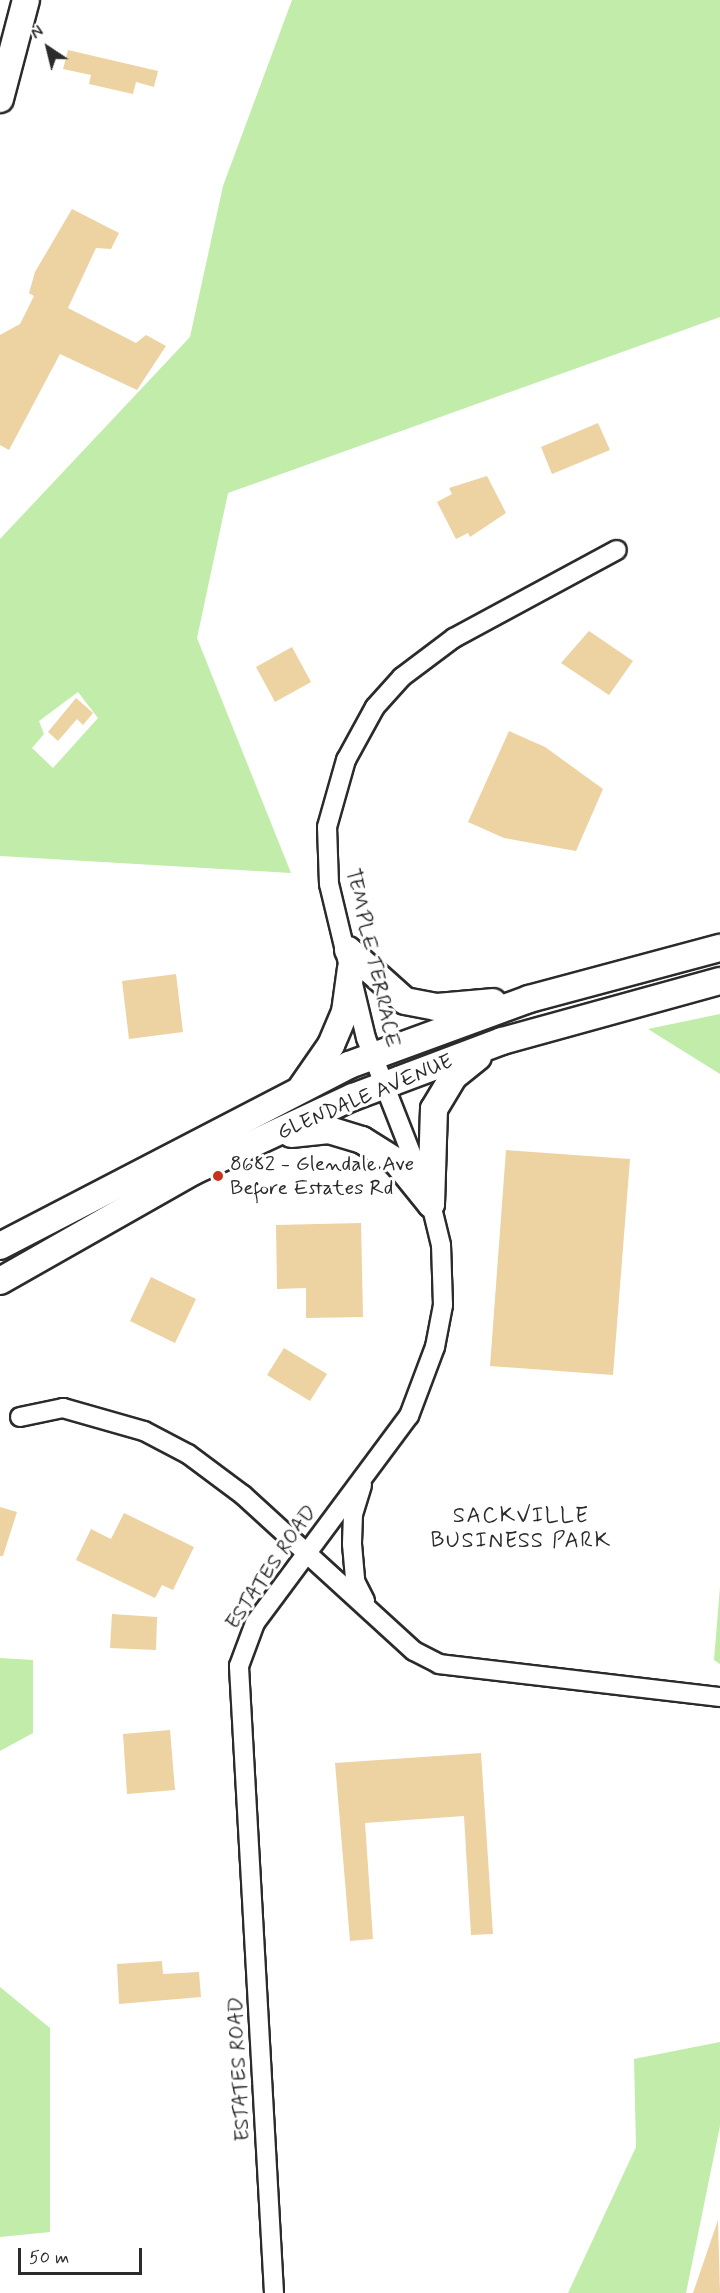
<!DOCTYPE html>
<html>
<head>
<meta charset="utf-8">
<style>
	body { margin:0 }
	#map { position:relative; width:720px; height:2293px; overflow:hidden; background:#fff; font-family:Mynerve,sans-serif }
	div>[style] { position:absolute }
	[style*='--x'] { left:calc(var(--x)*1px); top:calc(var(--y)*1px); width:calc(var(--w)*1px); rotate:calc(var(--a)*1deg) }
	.green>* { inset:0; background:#c1eca9 }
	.building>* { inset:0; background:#edd2a2 }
	.roads { filter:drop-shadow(2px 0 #2b2b2b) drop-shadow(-2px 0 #2b2b2b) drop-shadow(0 2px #2b2b2b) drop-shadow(0 -2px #2b2b2b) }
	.street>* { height:18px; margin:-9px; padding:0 9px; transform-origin:9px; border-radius:9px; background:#fff }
	.secondary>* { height:26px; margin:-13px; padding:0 13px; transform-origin:13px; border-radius:13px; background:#fff }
	.dots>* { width:16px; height:16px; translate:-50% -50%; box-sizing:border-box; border:3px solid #fff; border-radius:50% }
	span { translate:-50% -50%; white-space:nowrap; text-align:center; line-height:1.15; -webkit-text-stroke:6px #fff; paint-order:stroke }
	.street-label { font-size:21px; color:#2b2b2b }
	.poi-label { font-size:21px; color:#2b2b2b }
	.left { translate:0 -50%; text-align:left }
	.neighbourhood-label { font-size:22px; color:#2b2b2b; letter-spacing:1.5px }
	.north { position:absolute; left:18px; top:18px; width:60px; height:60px; -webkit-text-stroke:4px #fff; paint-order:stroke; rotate:325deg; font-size:16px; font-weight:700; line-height:24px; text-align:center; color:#2b2b2b }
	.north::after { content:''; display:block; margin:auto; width:21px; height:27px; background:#2b2b2b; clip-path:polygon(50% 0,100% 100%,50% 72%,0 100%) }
	.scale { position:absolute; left:18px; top:2248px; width:124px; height:27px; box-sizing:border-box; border:3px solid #2b2b2b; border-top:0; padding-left:8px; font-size:18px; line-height:21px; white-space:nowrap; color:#2b2b2b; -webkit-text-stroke:4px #fff; paint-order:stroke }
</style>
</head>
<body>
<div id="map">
	<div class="green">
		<i style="clip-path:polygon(evenodd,292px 0,720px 0,720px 317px,228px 493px,197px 638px,291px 873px,0 856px,0 539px,190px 337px,223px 186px,292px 0,78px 692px,98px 718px,53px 768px,32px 748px,44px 734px,39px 721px,78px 692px)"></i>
		<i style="clip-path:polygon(720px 1014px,720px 1074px,648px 1029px)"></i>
		<i style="clip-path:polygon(720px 1587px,720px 1664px,714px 1660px)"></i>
		<i style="clip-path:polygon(0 1658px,33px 1660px,33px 1733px,0 1751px)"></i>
		<i style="clip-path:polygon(0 1987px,50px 2028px,50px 2232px,0 2237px)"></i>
		<i style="clip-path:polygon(720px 2042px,720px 2126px,686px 2293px,568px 2293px,636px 2147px,634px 2059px)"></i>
	</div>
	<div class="building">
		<i style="clip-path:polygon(68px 50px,158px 71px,154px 87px,136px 82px,133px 94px,89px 84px,91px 75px,63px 69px)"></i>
		<i style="clip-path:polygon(72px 209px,119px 233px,111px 249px,96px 248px,68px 308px,136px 343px,146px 335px,166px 346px,137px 390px,60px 354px,9px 450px,0 445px,0 335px,20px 324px,34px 296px,29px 293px,35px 272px)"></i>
		<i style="clip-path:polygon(598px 423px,610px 450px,552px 474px,541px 447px)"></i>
		<i style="clip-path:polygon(487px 476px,506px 513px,470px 537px,468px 533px,456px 539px,437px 502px,452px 494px,449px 488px)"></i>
		<i style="clip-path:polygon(589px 631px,633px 661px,609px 695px,561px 663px)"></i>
		<i style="clip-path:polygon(292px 647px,311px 682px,275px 702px,256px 667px)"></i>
		<i style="clip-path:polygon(76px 698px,93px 713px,83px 725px,77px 719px,58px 741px,48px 732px)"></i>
		<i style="clip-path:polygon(509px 731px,545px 747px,603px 789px,576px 851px,504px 838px,468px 822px)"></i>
		<i style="clip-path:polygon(176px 974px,183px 1032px,129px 1039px,122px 981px)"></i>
		<i style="clip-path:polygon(506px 1150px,630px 1159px,613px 1375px,490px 1366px)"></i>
		<i style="clip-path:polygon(361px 1223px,363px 1317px,306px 1318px,306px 1288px,277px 1289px,276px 1225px)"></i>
		<i style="clip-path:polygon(151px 1277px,196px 1299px,175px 1343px,130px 1321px)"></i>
		<i style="clip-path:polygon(284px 1348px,327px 1374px,310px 1401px,267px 1375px)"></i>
		<i style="clip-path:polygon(0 1507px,17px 1512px,3px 1556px,0 1556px)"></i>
		<i style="clip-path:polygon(124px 1513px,194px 1547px,173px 1590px,162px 1585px,155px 1598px,76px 1560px,91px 1529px,111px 1539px)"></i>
		<i style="clip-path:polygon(112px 1614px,157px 1617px,156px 1650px,110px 1648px)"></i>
		<i style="clip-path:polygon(170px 1730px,175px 1790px,127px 1794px,123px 1734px)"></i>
		<i style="clip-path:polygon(481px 1753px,493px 1934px,471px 1935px,464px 1816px,365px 1823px,373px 1939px,350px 1941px,335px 1763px)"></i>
		<i style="clip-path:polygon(162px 1961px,163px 1974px,199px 1972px,201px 1997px,119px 2004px,117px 1964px)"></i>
		<i style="clip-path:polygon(718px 2220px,720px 2293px,693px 2293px)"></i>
	</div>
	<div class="roads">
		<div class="street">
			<i style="--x:20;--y:1417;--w:44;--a:-11.8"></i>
			<i style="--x:63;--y:1408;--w:84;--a:15.9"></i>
			<i style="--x:144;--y:1431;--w:50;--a:27.6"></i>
			<i style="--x:188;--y:1454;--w:69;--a:36.7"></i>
			<i style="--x:243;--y:1495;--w:231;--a:42.4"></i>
			<i style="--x:414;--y:1651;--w:28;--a:27"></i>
			<i style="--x:439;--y:1664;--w:283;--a:6.7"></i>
			<i style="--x:362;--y:1485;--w:30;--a:107"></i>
			<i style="--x:353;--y:1514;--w:30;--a:92"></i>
			<i style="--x:352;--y:1544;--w:37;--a:85"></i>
			<i style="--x:355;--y:1581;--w:22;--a:63"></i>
			<i style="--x:274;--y:2293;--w:628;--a:-93.2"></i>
			<i style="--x:239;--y:1666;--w:46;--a:-69.6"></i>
			<i style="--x:255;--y:1623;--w:258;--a:-53.4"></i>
			<i style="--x:409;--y:1416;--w:74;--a:-69.4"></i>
			<i style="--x:435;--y:1347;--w:43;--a:-79.2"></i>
			<i style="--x:443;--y:1305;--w:60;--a:-91.9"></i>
			<i style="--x:441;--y:1245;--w:42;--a:-103.7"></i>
			<i style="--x:431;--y:1204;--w:178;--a:-111.4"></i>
			<i style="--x:366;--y:1038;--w:158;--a:-103.5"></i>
			<i style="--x:329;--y:884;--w:57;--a:-92"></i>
			<i style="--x:327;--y:827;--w:70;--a:-74.2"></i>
			<i style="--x:346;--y:760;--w:60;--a:-61.3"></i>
			<i style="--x:375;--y:707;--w:40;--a:-48"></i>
			<i style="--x:402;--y:677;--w:65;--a:-36.9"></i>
			<i style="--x:454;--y:638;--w:185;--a:-28.4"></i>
		</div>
		<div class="secondary">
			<i style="--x:0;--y:99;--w:102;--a:-75.3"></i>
			<i style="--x:348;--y:950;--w:76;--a:41.8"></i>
			<i style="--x:405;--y:1001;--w:32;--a:11"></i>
			<i style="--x:436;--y:1007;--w:57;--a:-5"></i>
			<i style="--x:302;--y:1087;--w:51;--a:-55.4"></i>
			<i style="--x:331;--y:1045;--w:36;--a:-67"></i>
			<i style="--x:345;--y:1012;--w:44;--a:-82.2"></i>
			<i style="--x:291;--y:1134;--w:38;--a:-6"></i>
			<i style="--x:329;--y:1130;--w:34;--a:17"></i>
			<i style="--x:362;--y:1140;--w:41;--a:32.2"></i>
			<i style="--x:397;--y:1162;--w:54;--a:51"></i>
			<i style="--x:431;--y:1204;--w:95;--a:-88.2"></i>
			<i style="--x:434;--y:1109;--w:37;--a:-59"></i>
			<i style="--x:453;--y:1077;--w:32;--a:-39"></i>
			<i style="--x:0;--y:1246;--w:393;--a:-27.4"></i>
			<i style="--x:349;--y:1065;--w:192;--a:-20.1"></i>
			<i style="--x:529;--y:999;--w:198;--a:-15"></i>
			<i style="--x:0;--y:1281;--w:223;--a:-29.6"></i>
			<i style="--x:194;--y:1171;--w:175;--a:-25"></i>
			<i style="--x:353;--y:1097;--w:159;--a:-20.6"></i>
			<i style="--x:502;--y:1041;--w:226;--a:-15.4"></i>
		</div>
	</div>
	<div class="dots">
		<i style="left:218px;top:1176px;background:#c8321e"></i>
	</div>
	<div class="street-label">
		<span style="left:373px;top:958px;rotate:77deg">TEMPLE TERRACE</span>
		<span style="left:365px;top:1097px;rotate:-23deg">GLENDALE AVENUE</span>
		<span style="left:271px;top:1567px;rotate:-56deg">ESTATES ROAD</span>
		<span style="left:239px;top:2069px;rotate:-93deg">ESTATES ROAD</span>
	</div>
	<div class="poi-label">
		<span class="left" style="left:230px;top:1176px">8682 - Glendale Ave<br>Before Estates Rd</span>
	</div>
	<div class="neighbourhood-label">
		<span style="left:521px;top:1529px">SACKVILLE<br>BUSINESS PARK</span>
	</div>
	<div class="north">N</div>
	<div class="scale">50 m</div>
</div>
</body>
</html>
